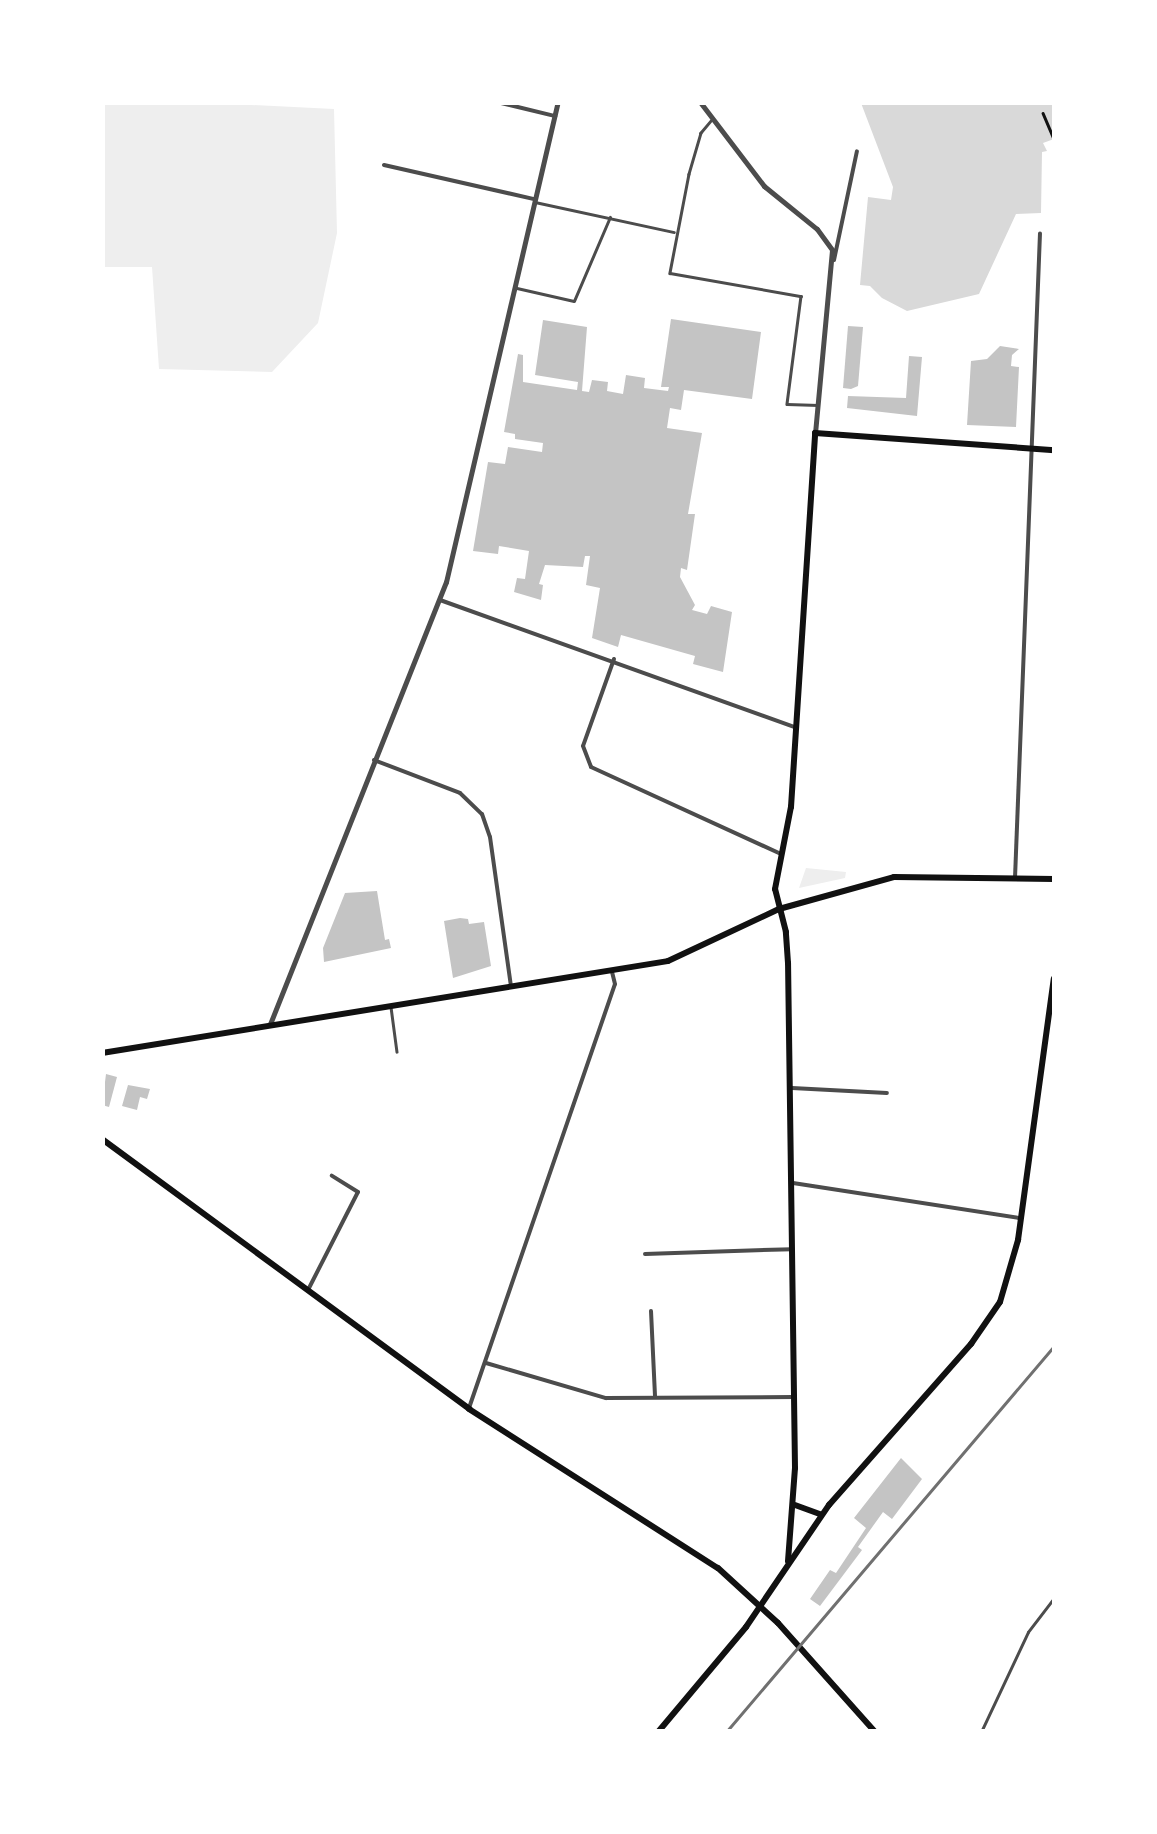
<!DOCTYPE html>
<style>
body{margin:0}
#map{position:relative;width:1157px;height:1834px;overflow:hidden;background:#fff;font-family:Commissioner,sans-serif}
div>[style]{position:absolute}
.green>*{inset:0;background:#eee}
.water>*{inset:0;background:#d9d9d9}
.building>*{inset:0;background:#c4c4c4}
.path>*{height:2.5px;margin:-1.25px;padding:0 1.25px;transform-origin:1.25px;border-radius:1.25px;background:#111}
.service>*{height:2.5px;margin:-1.25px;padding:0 1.25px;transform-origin:1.25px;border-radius:1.25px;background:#4c4c4c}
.minor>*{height:4px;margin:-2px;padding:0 2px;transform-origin:2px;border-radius:2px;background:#4c4c4c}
.tertiary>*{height:5px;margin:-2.5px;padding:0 2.5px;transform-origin:2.5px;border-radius:2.5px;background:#4c4c4c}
.secondary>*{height:6px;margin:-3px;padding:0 3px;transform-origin:3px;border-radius:3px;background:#111}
.primary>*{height:6px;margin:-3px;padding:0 3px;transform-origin:3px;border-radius:3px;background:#111}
.rail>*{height:2.5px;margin:-1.25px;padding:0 1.25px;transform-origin:1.25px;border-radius:1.25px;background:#707070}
span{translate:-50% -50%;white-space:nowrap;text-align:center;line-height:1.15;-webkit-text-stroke:10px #fff;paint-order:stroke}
.frame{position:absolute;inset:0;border:105px solid #fff;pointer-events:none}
</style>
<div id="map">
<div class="green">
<i style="clip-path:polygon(193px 102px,334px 109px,337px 233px,318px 323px,272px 372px,159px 369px,152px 267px,103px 267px,103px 103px)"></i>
<i style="clip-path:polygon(806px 868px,846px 872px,845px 878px,799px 888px)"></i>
</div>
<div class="water">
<i style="clip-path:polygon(861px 103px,1054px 103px,1054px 139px,1043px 143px,1047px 151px,1042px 152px,1041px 213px,1016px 214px,979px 294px,907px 311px,882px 298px,870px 286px,860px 285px,868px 197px,891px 200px,893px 187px)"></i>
</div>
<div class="building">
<i style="clip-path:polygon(671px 319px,761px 332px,752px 399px,684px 390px,681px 410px,670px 408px,667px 428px,702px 433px,688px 514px,695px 514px,687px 570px,681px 568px,680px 577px,695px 605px,692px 610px,707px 614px,711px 606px,732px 612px,723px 672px,693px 664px,695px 656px,621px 635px,618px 647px,592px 638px,600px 588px,586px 585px,590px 556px,585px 556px,583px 567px,545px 565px,539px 584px,543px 585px,541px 600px,514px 592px,517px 578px,525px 579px,529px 551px,499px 546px,498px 554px,473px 551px,488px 462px,505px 464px,508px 447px,542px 452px,543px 443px,515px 439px,515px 434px,504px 432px,518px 354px,523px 355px,523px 382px,577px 390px,578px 382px,535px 375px,543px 320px,587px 327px,582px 391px,589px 392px,592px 380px,608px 382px,607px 391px,623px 394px,626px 375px,645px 378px,644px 388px,668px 391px,669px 387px,661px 387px)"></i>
<i style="clip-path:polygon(848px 326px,863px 327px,858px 386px,851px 389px,843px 388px)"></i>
<i style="clip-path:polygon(1000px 346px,1019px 349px,1012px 355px,1011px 366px,1019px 367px,1016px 427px,967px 425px,971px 361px,987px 359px)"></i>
<i style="clip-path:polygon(909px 356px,922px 357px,917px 416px,847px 408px,848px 396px,906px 398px)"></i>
<i style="clip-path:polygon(377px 891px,385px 940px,389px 939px,391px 948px,324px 962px,323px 948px,345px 893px)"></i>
<i style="clip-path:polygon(460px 918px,468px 919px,469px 924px,484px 922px,491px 966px,453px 978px,444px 921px)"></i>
<i style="clip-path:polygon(106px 1074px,117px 1077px,109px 1107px,102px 1105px)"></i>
<i style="clip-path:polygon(128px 1085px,150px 1089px,147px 1099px,140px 1097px,137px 1110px,122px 1106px)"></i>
<i style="clip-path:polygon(901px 1458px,922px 1479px,892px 1519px,883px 1512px,858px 1547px,862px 1550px,820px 1606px,810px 1599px,830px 1570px,836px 1573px,866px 1528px,854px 1518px)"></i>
</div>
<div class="path">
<i style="left:1043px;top:113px;width:28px;rotate:67deg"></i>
</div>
<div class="service">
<i style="left:711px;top:121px;width:16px;rotate:130deg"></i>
<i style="left:701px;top:133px;width:43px;rotate:106.3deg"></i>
<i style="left:689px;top:174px;width:101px;rotate:100.9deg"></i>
<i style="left:670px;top:273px;width:133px;rotate:10deg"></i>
<i style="left:801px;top:296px;width:109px;rotate:97.4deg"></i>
<i style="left:787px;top:404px;width:31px;rotate:2deg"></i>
<i style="left:535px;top:202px;width:142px;rotate:12.2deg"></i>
<i style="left:517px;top:288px;width:58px;rotate:12.8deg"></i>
<i style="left:574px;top:301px;width:91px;rotate:-66.8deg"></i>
<i style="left:391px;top:1007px;width:45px;rotate:82.4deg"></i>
<i style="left:981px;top:1732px;width:110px;rotate:-64.8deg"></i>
<i style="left:1028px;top:1632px;width:43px;rotate:-52.6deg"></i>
</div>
<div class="minor">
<i style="left:497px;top:102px;width:60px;rotate:13.6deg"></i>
<i style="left:384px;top:165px;width:154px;rotate:12.8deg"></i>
<i style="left:834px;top:260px;width:111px;rotate:-78.1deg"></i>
<i style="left:440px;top:600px;width:379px;rotate:19.7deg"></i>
<i style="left:614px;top:659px;width:92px;rotate:109.6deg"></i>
<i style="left:583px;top:746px;width:22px;rotate:69deg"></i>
<i style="left:591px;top:767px;width:209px;rotate:24.6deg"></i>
<i style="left:374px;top:760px;width:92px;rotate:21deg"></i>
<i style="left:460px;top:793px;width:30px;rotate:44deg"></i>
<i style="left:482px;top:814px;width:24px;rotate:71deg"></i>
<i style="left:490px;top:837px;width:150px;rotate:82deg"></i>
<i style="left:1015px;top:878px;width:645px;rotate:-87.78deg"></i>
<i style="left:792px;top:1088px;width:95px;rotate:3deg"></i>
<i style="left:793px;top:1183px;width:230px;rotate:8.8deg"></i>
<i style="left:645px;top:1254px;width:147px;rotate:-1.9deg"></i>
<i style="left:308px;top:1290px;width:110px;rotate:-63deg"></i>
<i style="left:358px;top:1192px;width:31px;rotate:-148deg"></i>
<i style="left:651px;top:1311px;width:85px;rotate:87.3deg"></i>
<i style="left:486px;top:1363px;width:125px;rotate:16.3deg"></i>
<i style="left:606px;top:1398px;width:188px;rotate:-0.3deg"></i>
<i style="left:469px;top:1408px;width:448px;rotate:-71deg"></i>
<i style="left:615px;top:984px;width:12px;rotate:-104deg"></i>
</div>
<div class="tertiary">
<i style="left:700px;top:102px;width:106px;rotate:52.7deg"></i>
<i style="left:764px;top:186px;width:68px;rotate:39.1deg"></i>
<i style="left:817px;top:229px;width:26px;rotate:54deg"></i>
<i style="left:832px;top:250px;width:184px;rotate:95.3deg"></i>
<i style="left:270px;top:1024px;width:476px;rotate:-68.3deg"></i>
<i style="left:446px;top:582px;width:493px;rotate:-76.9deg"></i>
</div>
<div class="secondary">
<i style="left:102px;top:1053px;width:573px;rotate:-9.23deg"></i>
<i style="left:668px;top:961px;width:123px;rotate:-25.1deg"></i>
<i style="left:779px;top:909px;width:119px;rotate:-15.5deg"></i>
<i style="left:894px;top:877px;width:160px;rotate:0.7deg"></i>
<i style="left:795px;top:1505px;width:27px;rotate:20deg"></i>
<i style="left:788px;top:1561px;width:93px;rotate:-85.7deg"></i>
<i style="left:795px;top:1468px;width:505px;rotate:-90.79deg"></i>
<i style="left:788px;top:963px;width:31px;rotate:-94deg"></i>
<i style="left:786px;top:932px;width:44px;rotate:-104.3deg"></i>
<i style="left:775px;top:889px;width:84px;rotate:-79deg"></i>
<i style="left:791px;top:807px;width:375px;rotate:-86.3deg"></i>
<i style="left:815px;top:433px;width:240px;rotate:4.1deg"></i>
<i style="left:658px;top:1732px;width:137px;rotate:-50deg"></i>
<i style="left:746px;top:1627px;width:148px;rotate:-55.8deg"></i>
<i style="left:829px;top:1505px;width:215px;rotate:-48.6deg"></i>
<i style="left:971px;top:1344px;width:51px;rotate:-55.4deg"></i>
<i style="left:1000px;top:1302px;width:65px;rotate:-73.8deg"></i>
<i style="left:1018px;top:1240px;width:264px;rotate:-82.2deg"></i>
</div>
<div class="primary">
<i style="left:102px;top:1139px;width:456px;rotate:36.3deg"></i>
<i style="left:469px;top:1409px;width:295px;rotate:32.6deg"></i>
<i style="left:718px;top:1568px;width:81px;rotate:42.5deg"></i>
<i style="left:778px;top:1623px;width:146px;rotate:48.3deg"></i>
</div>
<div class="rail">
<i style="left:726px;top:1732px;width:507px;rotate:-49.64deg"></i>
</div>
<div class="frame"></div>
</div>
